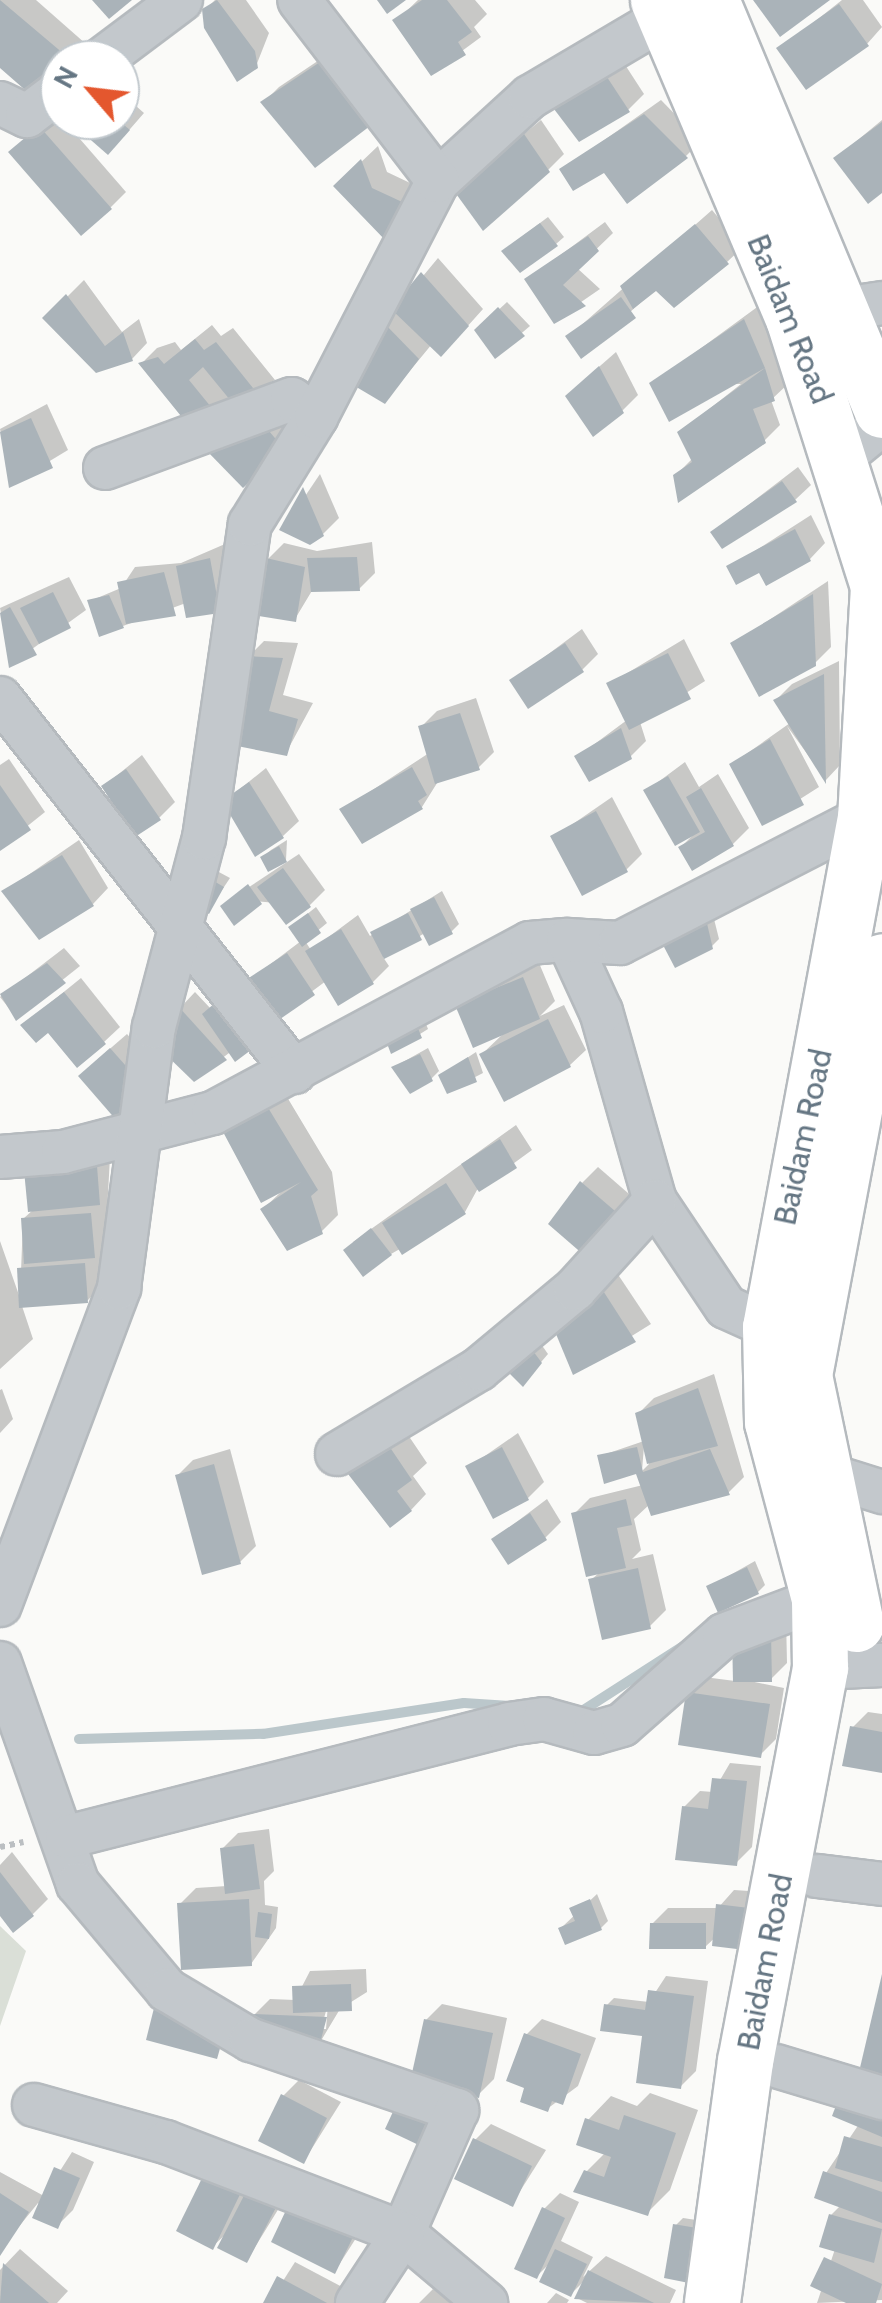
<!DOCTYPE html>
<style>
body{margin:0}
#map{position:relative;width:882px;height:2303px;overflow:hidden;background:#fafaf8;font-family:Cabin,sans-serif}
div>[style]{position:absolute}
.green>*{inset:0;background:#dadfd7}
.shadow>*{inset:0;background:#0003}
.stream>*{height:10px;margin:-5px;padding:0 5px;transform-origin:5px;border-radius:5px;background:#bbc7cb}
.building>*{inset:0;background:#aab3b9}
.path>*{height:6px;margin-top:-3px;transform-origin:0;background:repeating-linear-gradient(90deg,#bbbfc2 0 5px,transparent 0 10px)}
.roads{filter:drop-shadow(2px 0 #b5babe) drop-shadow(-2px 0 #b5babe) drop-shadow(0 2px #b5babe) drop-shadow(0 -2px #b5babe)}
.minor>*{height:42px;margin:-21px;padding:0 21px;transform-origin:21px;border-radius:21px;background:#c3c8cc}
.major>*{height:55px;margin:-27.5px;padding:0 27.5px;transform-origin:27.5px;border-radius:27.5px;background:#fff}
span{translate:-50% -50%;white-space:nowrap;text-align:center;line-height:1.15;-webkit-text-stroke:10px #fff;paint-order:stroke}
.street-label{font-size:32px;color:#657683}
.north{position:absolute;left:40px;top:40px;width:100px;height:100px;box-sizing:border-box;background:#fff;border:2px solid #c1c8cd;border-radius:50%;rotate:298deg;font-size:28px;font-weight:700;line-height:40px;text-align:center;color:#657683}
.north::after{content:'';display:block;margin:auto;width:35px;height:45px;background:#e4572e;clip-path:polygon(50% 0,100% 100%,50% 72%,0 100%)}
</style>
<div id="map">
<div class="green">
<i style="clip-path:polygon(0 1926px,26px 1951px,0 2026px)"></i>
</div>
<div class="shadow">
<i style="clip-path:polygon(0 0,36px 0,86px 44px,60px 68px,0 65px)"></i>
<i style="clip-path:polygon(215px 0,246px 0,269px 33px,256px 66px,205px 10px)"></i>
<i style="clip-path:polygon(418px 0,475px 0,487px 14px,474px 27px,481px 37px,432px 73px,396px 21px)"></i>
<i style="clip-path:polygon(842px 0,863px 0,882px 27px,867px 44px,780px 49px)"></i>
<i style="clip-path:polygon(343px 44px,384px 109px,263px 103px,279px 87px)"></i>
<i style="clip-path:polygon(620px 57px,644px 94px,628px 110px,557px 110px)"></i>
<i style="clip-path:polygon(120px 92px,144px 113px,124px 136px,72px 120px,120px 120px)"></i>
<i style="clip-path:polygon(661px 100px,701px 141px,686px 156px,562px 170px)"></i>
<i style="clip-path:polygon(60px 116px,126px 192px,110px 208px,12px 152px)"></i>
<i style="clip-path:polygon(541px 120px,564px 154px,548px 170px,473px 176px)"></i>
<i style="clip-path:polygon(882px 120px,882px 190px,836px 158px)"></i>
<i style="clip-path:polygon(378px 146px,387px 172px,427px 191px,402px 223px,336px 186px)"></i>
<i style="clip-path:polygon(712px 210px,743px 247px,727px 262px,657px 288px,582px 355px,569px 336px)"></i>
<i style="clip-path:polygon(548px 217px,564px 237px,556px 244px,512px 244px)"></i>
<i style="clip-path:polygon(605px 222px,613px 233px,577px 268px,600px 289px,555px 320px,527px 280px)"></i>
<i style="clip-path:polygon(438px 258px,483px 309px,457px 338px,432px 344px,385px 401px,384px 323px)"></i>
<i style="clip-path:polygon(84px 280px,122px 332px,139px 319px,147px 343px,132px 359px,46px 318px)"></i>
<i style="clip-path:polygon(507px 302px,530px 326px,496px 355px,477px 330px)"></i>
<i style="clip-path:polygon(760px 305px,789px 383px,771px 400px,780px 425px,764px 441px,676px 475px,693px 458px,680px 432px,741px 384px,652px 384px)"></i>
<i style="clip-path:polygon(212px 325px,221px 336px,233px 328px,275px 380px,190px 423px,142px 363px,157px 348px,175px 342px,181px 350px)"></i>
<i style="clip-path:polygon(616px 352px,638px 395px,622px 411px,584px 380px)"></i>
<i style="clip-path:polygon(47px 404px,68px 450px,10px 485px,0 429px)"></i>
<i style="clip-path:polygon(275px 404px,299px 432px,243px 484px)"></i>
<i style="clip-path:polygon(798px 467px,811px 485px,795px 500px,713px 532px)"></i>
<i style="clip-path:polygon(320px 474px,339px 518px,323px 534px,283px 529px)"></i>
<i style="clip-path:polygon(811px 515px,825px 543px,810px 559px,730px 567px)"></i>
<i style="clip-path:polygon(372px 542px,375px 573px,359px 589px,313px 589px,295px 619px,268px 559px,284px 543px,317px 551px)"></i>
<i style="clip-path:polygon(225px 544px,234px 595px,218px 611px,186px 603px,123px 626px,90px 601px,121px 588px,135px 567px,181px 563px)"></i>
<i style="clip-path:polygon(69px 577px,86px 610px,10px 665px,0 608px)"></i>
<i style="clip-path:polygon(828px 581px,831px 647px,814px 664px,733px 644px)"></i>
<i style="clip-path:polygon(582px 629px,598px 654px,582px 670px,512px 681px)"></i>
<i style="clip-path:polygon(684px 639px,705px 681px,640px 722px,646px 741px,630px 757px,577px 757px,627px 720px,609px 684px)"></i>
<i style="clip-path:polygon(264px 641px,298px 643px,283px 695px,313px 703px,286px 753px,230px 742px,248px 657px)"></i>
<i style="clip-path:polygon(839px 661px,840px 765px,826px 780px,787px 726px,819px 787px,764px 822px,732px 764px,790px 723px,776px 700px,792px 684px)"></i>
<i style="clip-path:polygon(476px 698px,494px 752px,478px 768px,439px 780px,422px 807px,342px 810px,429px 753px,421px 727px,437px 711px)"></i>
<i style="clip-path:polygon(142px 755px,175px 802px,159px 818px,104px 786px)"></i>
<i style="clip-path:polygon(9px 759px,45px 812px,0 848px,0 765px)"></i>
<i style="clip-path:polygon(685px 762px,699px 787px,718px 774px,749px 828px,733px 844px,681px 847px,694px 834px,646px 791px)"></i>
<i style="clip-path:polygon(266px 768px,299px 821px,283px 836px,225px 801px)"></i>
<i style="clip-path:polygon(612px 797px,642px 854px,626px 870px,554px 837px)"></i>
<i style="clip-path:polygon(79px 840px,108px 888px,93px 904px,5px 891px)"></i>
<i style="clip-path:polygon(287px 840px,286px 860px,263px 857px,271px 850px)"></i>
<i style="clip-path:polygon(299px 854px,325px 890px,309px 906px,231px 899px)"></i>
<i style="clip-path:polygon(217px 871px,230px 878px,208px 911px)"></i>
<i style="clip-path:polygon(442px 891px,459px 924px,451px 932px,425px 933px,383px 957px,389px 966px,373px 982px,326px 981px,194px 1079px,180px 1008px,195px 992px,211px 1009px,301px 941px,291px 927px,316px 907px,327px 923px,305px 941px,311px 950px,358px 915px,370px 936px)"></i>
<i style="clip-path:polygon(712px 911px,719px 939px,711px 947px,674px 937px)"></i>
<i style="clip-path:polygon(64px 948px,80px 966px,16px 1017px,0 997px)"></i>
<i style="clip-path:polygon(539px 963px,555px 1001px,540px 1016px,564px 1005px,586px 1050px,570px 1065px,482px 1054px,504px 1033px,458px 1006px)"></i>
<i style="clip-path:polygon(81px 978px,120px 1027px,104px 1042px,23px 1025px)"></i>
<i style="clip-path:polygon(420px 1009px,428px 1029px,393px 1051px)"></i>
<i style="clip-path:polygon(127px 1034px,163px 1075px,147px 1090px,97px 1060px)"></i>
<i style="clip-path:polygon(428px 1048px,441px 1075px,476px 1052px,483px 1073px,448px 1091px,439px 1071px,431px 1079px,394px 1067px)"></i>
<i style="clip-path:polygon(284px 1092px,332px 1172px,338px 1215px,322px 1231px,263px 1209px,282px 1191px,225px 1131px)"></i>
<i style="clip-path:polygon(516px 1125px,532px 1150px,477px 1190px,465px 1212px,391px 1254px,353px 1242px)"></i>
<i style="clip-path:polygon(111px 1139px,103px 1285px,87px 1301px,22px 1306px,33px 1339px,0 1369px,0 1241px,20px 1298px,23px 1219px)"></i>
<i style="clip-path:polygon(598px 1167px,636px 1200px,601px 1237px,582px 1183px)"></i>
<i style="clip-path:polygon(617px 1273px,651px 1324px,574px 1372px,554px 1322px)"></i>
<i style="clip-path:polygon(536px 1337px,548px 1354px,523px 1383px)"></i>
<i style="clip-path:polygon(evenodd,714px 1374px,744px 1477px,728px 1493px,650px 1504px,634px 1519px,641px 1550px,632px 1559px,653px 1554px,666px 1610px,650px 1626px,591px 1580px,600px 1572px,574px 1514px,590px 1498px,643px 1485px,638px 1471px,600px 1456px,644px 1441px,638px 1414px,654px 1398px,714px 1374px,644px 1446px,649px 1464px,642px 1471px,644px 1446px)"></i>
<i style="clip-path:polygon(2px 1389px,13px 1419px,0 1433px,0 1390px)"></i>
<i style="clip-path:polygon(406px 1432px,427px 1463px,413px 1476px,426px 1494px,411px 1510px,352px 1475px)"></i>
<i style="clip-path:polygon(518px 1433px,544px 1482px,528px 1498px,469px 1467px)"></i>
<i style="clip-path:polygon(230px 1449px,256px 1546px,240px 1562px,177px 1476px,193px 1460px)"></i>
<i style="clip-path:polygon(547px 1499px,561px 1522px,545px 1538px,494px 1539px)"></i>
<i style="clip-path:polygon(755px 1561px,765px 1585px,758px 1592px,709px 1587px)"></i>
<i style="clip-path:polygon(786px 1618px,787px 1663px,771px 1679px,745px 1680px,784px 1688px,776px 1739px,760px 1755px,688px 1693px,704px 1677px,735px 1681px)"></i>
<i style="clip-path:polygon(868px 1712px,882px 1714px,882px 1771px,852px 1728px)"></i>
<i style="clip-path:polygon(730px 1763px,761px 1766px,752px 1847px,736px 1863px,684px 1807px,700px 1791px,713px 1792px)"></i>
<i style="clip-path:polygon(269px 1829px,274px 1871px,264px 1881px,265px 1905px,278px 1907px,276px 1928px,251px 1964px,180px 1904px,196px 1888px,227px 1886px,222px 1849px,238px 1833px)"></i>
<i style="clip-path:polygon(12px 1852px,48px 1899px,32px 1915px,0 1912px,0 1865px)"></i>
<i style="clip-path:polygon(734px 1890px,764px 1892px,705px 1947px,652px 1924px,668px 1908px,718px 1908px)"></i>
<i style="clip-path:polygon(597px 1894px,608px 1921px,601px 1928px,561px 1928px)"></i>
<i style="clip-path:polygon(evenodd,366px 1969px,367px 1992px,340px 2009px,319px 2044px,254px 2015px,270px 1999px,295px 2000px,310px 1971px,366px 1969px,328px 2004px,326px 2029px,321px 2029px,328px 2004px)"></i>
<i style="clip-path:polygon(666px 1976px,708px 1981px,696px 2071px,680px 2087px,645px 2028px,606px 2006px,614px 1998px,649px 2002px)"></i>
<i style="clip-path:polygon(442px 2004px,507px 2018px,494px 2079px,478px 2095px,426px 2020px)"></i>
<i style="clip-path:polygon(542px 2019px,596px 2038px,578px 2086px,547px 2109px,528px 2086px,526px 2035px)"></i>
<i style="clip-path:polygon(299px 2080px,341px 2102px,304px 2161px,283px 2096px)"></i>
<i style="clip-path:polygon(882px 2090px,882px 2300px,817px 2303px,835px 2249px,831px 2215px,841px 2205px,826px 2173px)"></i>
<i style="clip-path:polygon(650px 2093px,698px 2110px,670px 2190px,647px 2213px,586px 2172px,605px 2153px,588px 2120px,611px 2096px,637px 2106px)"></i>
<i style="clip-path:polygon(491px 2124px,546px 2150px,512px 2204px,475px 2140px)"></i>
<i style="clip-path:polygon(72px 2152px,94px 2162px,73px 2210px,57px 2226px,38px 2203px,0 2250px,0 2172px,44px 2196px)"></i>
<i style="clip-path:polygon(295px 2182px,247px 2260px,227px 2233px,212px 2247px,179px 2230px,252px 2184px)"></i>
<i style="clip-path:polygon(306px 2191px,367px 2221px,335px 2271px)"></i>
<i style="clip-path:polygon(560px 2193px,579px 2202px,561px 2241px,593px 2257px,583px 2277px,606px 2256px,676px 2290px,670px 2303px,587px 2303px,577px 2298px,584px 2281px,571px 2294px,551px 2262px,537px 2276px,544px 2209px)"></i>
<i style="clip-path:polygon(683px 2218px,703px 2221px,695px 2272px,675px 2226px)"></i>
<i style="clip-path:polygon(20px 2249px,68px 2291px,57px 2303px,0 2303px,0 2270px)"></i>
<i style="clip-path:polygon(295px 2262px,346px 2289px,339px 2303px,269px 2303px)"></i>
<i style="clip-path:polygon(456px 2283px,462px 2303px,419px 2303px,433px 2289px,443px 2295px)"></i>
<i style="clip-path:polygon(556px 2293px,569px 2300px,567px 2303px,547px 2303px)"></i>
</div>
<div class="stream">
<i style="left:582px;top:1711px;width:126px;rotate:-32.7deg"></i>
<i style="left:79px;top:1739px;width:184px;rotate:-1.6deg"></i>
<i style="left:263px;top:1734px;width:203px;rotate:-8.8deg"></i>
<i style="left:464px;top:1703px;width:46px;rotate:3.7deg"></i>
</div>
<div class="building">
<i style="clip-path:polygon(0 0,71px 60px,60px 60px,60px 72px,32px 96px,0 68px)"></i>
<i style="clip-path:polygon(92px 0,132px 0,109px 19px)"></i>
<i style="clip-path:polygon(217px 0,255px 51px,258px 68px,237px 82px,204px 28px,202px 9px)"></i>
<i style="clip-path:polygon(377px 0,406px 0,387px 14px)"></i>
<i style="clip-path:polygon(422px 0,447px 0,472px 32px,458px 42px,466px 55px,431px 76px,392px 20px)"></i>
<i style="clip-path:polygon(753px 0,830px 0,780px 37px)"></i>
<i style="clip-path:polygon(839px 4px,869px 46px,806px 90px,776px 48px)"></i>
<i style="clip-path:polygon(326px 58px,370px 126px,315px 168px,260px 102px)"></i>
<i style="clip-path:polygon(603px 71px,630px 112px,579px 142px,554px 109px)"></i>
<i style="clip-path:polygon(644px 114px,688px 158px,627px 204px,604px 173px,573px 191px,559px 169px)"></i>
<i style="clip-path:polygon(68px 120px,118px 120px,130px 130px,108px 155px)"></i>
<i style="clip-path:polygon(882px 122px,882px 193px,868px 204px,833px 158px)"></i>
<i style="clip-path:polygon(39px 126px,112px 209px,81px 236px,8px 152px)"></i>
<i style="clip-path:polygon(524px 134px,550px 172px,483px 231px,454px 191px)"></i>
<i style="clip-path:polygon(361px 159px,372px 188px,413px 207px,387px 242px,333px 186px)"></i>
<i style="clip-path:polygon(540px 223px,558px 246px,520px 273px,501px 251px)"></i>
<i style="clip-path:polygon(695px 224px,729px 264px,674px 308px,656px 291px,633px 309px,620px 286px)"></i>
<i style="clip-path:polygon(588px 236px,599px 251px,563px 285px,586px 306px,554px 324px,524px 279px)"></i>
<i style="clip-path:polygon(421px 272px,469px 326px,441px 357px,391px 309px)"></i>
<i style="clip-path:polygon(66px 294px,105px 346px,123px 332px,133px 361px,96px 373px,42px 318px)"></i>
<i style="clip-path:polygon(621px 297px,636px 318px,581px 359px,565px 336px)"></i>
<i style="clip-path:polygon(498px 307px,525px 336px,495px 359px,474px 330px)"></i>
<i style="clip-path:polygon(744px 319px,765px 368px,669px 422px,649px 383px)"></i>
<i style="clip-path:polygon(382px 321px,419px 359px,385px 404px,348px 382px)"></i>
<i style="clip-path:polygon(195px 339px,204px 350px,216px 342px,261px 398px,235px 406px,203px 367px,189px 380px,220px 418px,189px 426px,138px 363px,158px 357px,164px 364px)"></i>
<i style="clip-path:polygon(599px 366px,624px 413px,593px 437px,565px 396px)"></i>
<i style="clip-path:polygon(765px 368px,775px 401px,753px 409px,766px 443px,678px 503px,673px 475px,692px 462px,677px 432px)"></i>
<i style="clip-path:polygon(31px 418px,53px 468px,9px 488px,0 432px)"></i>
<i style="clip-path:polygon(258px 418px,285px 450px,243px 488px,206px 450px)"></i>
<i style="clip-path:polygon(782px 481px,797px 502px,722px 549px,710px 532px)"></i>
<i style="clip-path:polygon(303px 487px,324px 536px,310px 545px,279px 530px)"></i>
<i style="clip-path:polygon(795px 529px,811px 561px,766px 586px,759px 573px,736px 585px,726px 566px)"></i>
<i style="clip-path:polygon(357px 557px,360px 591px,311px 592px,307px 558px)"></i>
<i style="clip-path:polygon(210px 558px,220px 613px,186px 618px,176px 566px)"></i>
<i style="clip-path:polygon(266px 558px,305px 567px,296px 622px,253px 615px)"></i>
<i style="clip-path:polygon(164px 572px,176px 616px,126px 624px,117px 582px)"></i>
<i style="clip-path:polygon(53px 592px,71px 628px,39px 644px,20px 608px)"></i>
<i style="clip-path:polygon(813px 594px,816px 666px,759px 697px,730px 643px)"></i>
<i style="clip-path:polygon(109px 595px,124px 628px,99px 637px,87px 600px)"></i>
<i style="clip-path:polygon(10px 607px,37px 655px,9px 668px,0 613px)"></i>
<i style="clip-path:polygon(565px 643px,584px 672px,528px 709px,509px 680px)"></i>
<i style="clip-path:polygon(668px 653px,691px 699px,629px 730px,606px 683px)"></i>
<i style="clip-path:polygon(246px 656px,283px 658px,269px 711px,298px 719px,287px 756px,227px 744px)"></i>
<i style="clip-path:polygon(824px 674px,826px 784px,773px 700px)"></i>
<i style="clip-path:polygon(460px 713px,480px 770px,435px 784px,418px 726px)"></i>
<i style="clip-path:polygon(621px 728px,632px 759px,589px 782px,574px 756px)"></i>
<i style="clip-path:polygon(770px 739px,804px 805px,762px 826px,729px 764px)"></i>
<i style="clip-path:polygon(412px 767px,427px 795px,418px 801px,423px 809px,362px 844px,339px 809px)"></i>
<i style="clip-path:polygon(126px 769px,161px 820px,135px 837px,101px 786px)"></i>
<i style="clip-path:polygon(668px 776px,700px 832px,675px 846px,643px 790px)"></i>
<i style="clip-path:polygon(249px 782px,284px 838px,255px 857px,222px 801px)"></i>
<i style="clip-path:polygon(0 785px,31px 830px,0 851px)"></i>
<i style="clip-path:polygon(701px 788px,734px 846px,692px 871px,678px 847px,705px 832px,686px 797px)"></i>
<i style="clip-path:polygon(596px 811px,628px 872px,582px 896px,550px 836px)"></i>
<i style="clip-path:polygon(279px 846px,287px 862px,268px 872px,260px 857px)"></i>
<i style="clip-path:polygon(62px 855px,94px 906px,39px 940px,1px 891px)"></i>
<i style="clip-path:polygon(283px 868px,311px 907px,286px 925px,257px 887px)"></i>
<i style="clip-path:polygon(207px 877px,224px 887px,209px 914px,191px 904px)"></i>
<i style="clip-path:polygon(248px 884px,262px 904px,234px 926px,220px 906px)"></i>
<i style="clip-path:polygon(434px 897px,453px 934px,429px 946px,410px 909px)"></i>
<i style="clip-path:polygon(308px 913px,321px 933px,302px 947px,288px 927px)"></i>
<i style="clip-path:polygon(408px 913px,422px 940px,384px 959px,370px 932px)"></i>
<i style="clip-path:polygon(705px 915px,713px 949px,675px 968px,663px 945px)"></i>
<i style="clip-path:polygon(341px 929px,374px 984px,338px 1006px,305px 951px)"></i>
<i style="clip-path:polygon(287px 953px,315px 995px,270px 1026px,241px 983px)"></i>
<i style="clip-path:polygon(47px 963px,66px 983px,16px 1021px,0 994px)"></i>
<i style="clip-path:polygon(523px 977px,540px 1019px,473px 1048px,455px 1005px)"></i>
<i style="clip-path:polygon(64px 992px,106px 1044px,77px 1068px,48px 1033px,36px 1043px,20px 1025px)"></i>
<i style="clip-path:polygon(222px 997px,255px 1047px,235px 1062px,202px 1014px)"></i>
<i style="clip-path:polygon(178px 1006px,227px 1060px,194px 1082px,161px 1050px)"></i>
<i style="clip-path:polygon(412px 1014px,422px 1038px,391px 1054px,382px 1030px)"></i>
<i style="clip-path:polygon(548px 1019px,571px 1067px,504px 1102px,479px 1054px)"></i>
<i style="clip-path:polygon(110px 1048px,149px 1092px,117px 1121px,78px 1076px)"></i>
<i style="clip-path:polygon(420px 1054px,433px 1081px,410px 1094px,391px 1067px)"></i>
<i style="clip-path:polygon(468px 1057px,477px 1082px,447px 1094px,438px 1075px)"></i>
<i style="clip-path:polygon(267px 1106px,318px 1190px,311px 1196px,323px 1234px,287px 1251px,260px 1209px,301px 1182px,261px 1203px,222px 1130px)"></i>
<i style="clip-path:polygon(500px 1139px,517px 1168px,479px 1192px,461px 1164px)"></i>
<i style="clip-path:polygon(96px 1153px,100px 1205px,28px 1212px,23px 1160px)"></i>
<i style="clip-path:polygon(580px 1181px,622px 1217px,585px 1256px,548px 1224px)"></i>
<i style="clip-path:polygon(446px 1183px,466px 1214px,402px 1255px,382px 1223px)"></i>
<i style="clip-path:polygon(91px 1213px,95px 1258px,24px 1264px,21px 1218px)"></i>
<i style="clip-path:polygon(371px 1228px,392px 1255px,363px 1277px,343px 1250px)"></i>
<i style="clip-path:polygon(85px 1263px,88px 1303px,19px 1308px,17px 1268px)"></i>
<i style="clip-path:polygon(600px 1286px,636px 1342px,573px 1375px,551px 1322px)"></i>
<i style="clip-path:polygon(527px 1343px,542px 1363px,523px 1387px,501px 1365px)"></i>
<i style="clip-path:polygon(698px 1388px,718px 1446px,647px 1464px,635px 1413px)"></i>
<i style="clip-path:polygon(389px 1446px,412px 1480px,397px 1491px,412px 1511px,390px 1528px,348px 1474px)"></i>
<i style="clip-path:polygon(502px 1447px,529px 1500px,493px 1519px,465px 1466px)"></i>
<i style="clip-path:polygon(637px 1447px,643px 1472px,710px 1449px,730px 1495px,651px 1516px,636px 1474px,604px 1484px,597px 1455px)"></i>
<i style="clip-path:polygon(214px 1464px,241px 1564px,202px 1575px,175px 1475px)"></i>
<i style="clip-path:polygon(626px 1499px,632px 1525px,617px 1528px,626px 1568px,586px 1577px,571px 1513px)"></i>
<i style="clip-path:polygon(530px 1513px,547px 1540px,508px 1565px,491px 1539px)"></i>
<i style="clip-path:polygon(747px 1567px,759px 1594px,718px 1613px,706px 1586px)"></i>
<i style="clip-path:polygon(638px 1568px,651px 1629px,602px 1640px,588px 1579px)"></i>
<i style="clip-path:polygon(771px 1633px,772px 1682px,733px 1682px,732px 1634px)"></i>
<i style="clip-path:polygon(686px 1692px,770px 1704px,761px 1758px,678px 1745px)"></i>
<i style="clip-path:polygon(850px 1726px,882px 1732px,882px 1773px,842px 1766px)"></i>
<i style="clip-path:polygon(712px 1778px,747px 1781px,737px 1866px,675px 1860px,682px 1806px,708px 1809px)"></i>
<i style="clip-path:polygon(254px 1844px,260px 1889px,225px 1894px,220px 1848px)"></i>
<i style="clip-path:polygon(0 1872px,34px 1916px,13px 1933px,0 1916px)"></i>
<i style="clip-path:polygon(249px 1899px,252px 1966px,181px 1970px,177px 1903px)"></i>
<i style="clip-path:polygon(590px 1899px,602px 1930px,565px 1945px,558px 1928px,575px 1921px,569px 1908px)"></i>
<i style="clip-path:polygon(716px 1904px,749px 1908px,745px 1950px,712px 1946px)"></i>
<i style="clip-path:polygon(258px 1912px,272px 1914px,269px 1939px,255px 1937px)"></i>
<i style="clip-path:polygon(650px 1923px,706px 1923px,706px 1949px,649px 1949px)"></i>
<i style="clip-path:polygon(882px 1974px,882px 2077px,859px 2072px)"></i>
<i style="clip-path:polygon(351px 1984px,352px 2011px,293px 2013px,292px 1986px)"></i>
<i style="clip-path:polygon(648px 1990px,694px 1996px,681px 2089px,636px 2083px,642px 2036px,600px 2031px,604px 2004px,645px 2010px)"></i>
<i style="clip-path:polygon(154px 2008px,226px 2027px,217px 2059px,146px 2040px)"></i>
<i style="clip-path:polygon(251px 2014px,327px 2017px,319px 2047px,248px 2029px)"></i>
<i style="clip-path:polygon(424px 2019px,493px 2033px,479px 2098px,410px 2082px)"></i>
<i style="clip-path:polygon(524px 2033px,581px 2054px,563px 2105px,552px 2101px,548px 2112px,520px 2102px,524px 2088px,506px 2081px)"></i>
<i style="clip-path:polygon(281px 2094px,327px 2118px,304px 2164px,258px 2141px)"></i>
<i style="clip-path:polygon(840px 2095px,882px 2112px,882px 2137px,832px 2116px)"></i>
<i style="clip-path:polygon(397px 2103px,437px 2124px,425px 2148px,385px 2129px)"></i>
<i style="clip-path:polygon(624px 2115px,676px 2133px,648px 2216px,573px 2192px,584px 2170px,604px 2177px,611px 2157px,576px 2145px,585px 2118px,619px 2130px)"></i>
<i style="clip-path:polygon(844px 2136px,882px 2147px,882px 2182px,835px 2168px)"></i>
<i style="clip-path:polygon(473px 2138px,532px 2166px,513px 2207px,454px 2179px)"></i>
<i style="clip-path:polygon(209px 2164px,246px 2182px,213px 2250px,176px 2231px)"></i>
<i style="clip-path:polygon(54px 2167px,80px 2178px,58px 2229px,32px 2218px)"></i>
<i style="clip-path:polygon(823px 2171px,882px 2192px,882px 2223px,814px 2198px)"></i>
<i style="clip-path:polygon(251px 2182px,281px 2198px,247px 2263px,217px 2248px)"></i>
<i style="clip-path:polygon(0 2193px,29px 2212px,0 2256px)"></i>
<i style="clip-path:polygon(288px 2206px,353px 2237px,335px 2274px,271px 2242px)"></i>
<i style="clip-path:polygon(542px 2207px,565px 2218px,537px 2279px,514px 2269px)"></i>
<i style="clip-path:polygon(829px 2214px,882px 2229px,874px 2263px,819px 2247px)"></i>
<i style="clip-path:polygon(673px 2224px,697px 2228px,689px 2283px,664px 2278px)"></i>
<i style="clip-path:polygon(555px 2249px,587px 2264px,571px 2297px,539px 2282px)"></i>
<i style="clip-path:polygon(824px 2257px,882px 2284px,876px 2303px,846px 2303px,810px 2286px)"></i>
<i style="clip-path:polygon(3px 2263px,49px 2303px,0 2303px)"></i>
<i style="clip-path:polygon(588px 2270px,654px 2303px,574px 2299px)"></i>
<i style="clip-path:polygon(277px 2276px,327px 2303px,263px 2303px)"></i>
</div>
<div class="path">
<i style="left:0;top:1847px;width:24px;rotate:-12deg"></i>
</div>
<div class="roads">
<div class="minor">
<i style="left:101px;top:60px;width:100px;rotate:-36.9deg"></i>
<i style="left:0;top:103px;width:30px;rotate:26deg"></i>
<i style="left:27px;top:116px;width:41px;rotate:-37.1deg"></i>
<i style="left:438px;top:181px;width:125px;rotate:-42.4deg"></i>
<i style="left:530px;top:97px;width:185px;rotate:-30.6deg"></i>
<i style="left:809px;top:314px;width:74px;rotate:-8.6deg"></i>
<i style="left:843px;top:456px;width:50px;rotate:-39.4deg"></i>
<i style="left:105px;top:468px;width:199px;rotate:-20.3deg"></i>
<i style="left:292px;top:399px;width:30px;rotate:37deg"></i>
<i style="left:0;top:698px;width:476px;rotate:51.8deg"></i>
<i style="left:0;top:1157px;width:63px;rotate:-4.5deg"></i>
<i style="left:63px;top:1152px;width:155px;rotate:-14.6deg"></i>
<i style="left:213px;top:1113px;width:360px;rotate:-28.2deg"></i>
<i style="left:530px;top:943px;width:38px;rotate:-5deg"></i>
<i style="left:770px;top:1327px;width:48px;rotate:-155.6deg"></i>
<i style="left:726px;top:1307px;width:128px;rotate:-123.8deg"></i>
<i style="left:655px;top:1201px;width:197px;rotate:-105.9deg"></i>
<i style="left:601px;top:1012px;width:79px;rotate:-114.6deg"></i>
<i style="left:568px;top:940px;width:52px;rotate:3.3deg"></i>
<i style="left:620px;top:943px;width:276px;rotate:-27.2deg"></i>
<i style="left:337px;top:1454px;width:165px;rotate:-30.9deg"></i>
<i style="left:479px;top:1369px;width:125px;rotate:-39.8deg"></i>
<i style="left:575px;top:1289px;width:119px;rotate:-47.7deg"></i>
<i style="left:825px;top:1474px;width:60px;rotate:17.5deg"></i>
<i style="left:0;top:1605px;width:339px;rotate:-69.4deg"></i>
<i style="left:119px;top:1288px;width:263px;rotate:-82.4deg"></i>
<i style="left:154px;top:1027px;width:196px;rotate:-75.2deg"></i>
<i style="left:204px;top:838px;width:317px;rotate:-81.7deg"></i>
<i style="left:250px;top:524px;width:126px;rotate:-58.3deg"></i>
<i style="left:316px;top:417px;width:266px;rotate:-62.7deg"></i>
<i style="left:438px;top:181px;width:228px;rotate:-127.5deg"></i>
<i style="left:0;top:1663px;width:234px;rotate:70.6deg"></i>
<i style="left:78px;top:1884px;width:138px;rotate:50deg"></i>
<i style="left:167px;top:1990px;width:98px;rotate:30.8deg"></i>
<i style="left:251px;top:2040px;width:218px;rotate:18.8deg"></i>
<i style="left:457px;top:2110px;width:134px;rotate:113.7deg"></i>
<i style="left:403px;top:2233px;width:109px;rotate:40.1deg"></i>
<i style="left:820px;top:1668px;width:62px;rotate:-2.8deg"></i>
<i style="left:67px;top:1837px;width:456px;rotate:-14.3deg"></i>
<i style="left:509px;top:1724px;width:35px;rotate:-8deg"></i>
<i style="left:544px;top:1719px;width:52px;rotate:15.6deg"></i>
<i style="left:594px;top:1733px;width:29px;rotate:-16deg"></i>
<i style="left:622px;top:1725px;width:136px;rotate:-41.4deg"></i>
<i style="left:724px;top:1635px;width:102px;rotate:-20.8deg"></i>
<i style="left:817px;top:1876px;width:65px;rotate:7deg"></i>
<i style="left:776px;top:2066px;width:111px;rotate:16.8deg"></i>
<i style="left:34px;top:2105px;width:137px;rotate:15.7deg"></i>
<i style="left:166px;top:2142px;width:254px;rotate:21deg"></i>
<i style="left:403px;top:2233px;width:84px;rotate:123.3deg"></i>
</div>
<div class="major">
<i style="left:658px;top:0;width:345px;rotate:67deg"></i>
<i style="left:793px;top:318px;width:281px;rotate:72.4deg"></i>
<i style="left:878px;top:586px;width:231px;rotate:93.2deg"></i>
<i style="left:865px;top:817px;width:519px;rotate:100.55deg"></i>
<i style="left:770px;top:1327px;width:95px;rotate:88.8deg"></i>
<i style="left:772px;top:1422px;width:183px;rotate:75.1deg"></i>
<i style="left:819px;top:1599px;width:69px;rotate:89.2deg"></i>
<i style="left:820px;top:1668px;width:400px;rotate:100.8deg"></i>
<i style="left:745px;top:2061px;width:244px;rotate:97.8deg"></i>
<i style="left:711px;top:0;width:444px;rotate:67.4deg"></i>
<i style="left:856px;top:1624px;width:254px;rotate:-101.8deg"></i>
<i style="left:804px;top:1375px;width:421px;rotate:-79.3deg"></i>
</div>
</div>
<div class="street-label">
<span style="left:790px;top:319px;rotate:68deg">Baidam Road</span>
<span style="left:803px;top:1137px;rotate:-78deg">Baidam Road</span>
<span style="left:765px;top:1962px;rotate:-79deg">Baidam Road</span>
</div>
<div class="north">N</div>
</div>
